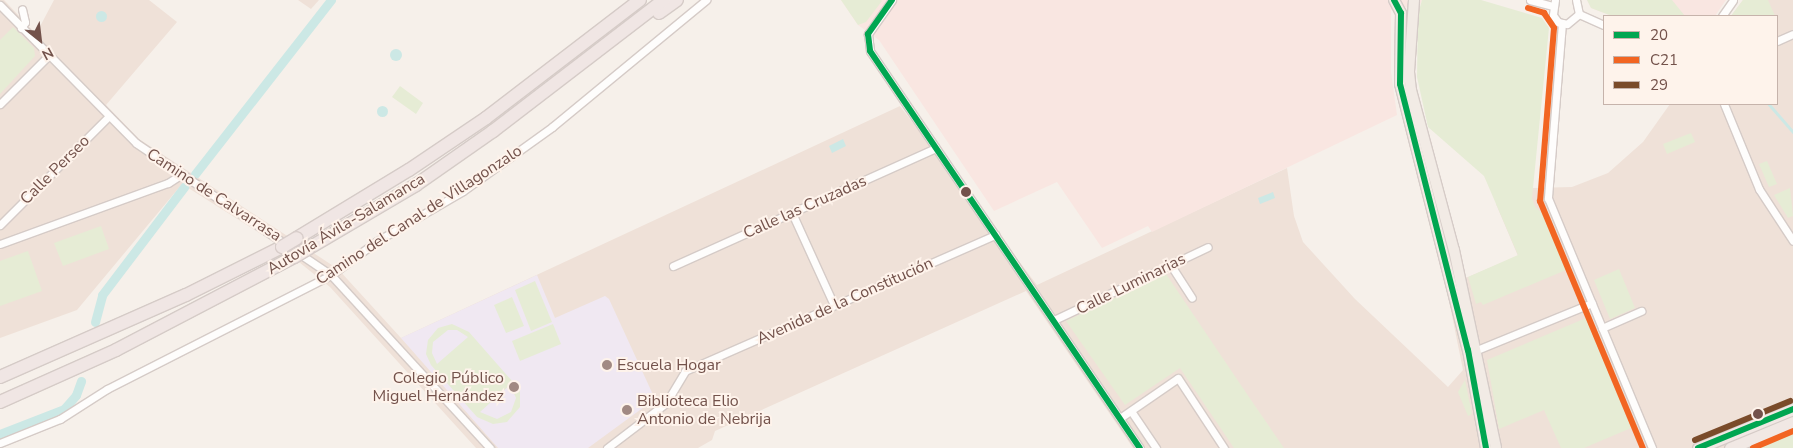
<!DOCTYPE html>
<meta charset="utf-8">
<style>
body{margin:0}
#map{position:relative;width:1793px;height:448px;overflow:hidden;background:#f6f0ea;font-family:"Nunito Sans",sans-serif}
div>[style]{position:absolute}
.residential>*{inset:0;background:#efe1d8}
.commercial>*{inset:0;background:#f9e6e1}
.education>*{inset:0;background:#f0e8f2}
.green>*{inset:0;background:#e6ecd5}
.water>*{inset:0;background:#cce8e5}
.round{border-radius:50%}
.stream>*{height:2.5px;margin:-1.25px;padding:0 1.25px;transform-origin:1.25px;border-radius:1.25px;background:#cce8e5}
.canal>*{height:9px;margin:-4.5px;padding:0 4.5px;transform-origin:4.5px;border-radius:4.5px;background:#cce8e5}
.roads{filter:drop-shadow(1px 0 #d5cbc7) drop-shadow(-1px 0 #d5cbc7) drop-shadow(0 1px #d5cbc7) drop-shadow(0 -1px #d5cbc7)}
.minor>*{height:7px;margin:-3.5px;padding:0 3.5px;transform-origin:3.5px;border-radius:3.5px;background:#fefdfc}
.primary>*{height:10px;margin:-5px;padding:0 5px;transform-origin:5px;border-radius:5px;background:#f2ebe5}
.trunk>*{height:11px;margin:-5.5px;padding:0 5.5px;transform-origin:5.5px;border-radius:5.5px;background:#f1e8e4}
.motorway>*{height:12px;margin:-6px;padding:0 6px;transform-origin:6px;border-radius:6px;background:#f0e6e4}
.bridges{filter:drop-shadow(1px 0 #d8cdca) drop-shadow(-1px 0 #d8cdca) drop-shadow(0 1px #d8cdca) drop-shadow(0 -1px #d8cdca)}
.motorway-bridge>*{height:12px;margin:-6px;padding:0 6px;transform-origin:6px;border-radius:6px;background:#f0e6e4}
.bus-1>*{height:6px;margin:-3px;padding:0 3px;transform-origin:3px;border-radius:3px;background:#00a651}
.bus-2>*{height:6px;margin:-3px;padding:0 3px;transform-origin:3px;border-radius:3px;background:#f26522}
.bus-3>*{height:6px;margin:-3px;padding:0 3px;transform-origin:3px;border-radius:3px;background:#7a4b2a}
.dots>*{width:14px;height:14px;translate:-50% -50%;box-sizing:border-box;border:2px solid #fef3eb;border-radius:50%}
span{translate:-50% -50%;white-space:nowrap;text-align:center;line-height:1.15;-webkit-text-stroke:4px #fef3eb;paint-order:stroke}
.street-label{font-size:16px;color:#73524b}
.poi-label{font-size:16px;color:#73524b}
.left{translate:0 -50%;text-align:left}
.right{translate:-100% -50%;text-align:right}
.legend{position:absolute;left:1603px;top:15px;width:175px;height:90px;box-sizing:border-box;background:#fef3eb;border:1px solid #c6b3ab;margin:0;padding:6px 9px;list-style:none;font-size:15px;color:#73524b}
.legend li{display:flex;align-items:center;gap:10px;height:25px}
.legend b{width:25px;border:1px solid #c6b3ab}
.north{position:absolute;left:15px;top:15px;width:50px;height:50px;-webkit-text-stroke:4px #fef3eb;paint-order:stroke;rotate:151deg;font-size:14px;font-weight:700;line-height:20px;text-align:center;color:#73524b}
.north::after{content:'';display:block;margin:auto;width:18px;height:22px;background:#73524b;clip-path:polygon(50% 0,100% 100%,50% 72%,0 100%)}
</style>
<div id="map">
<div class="residential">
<i style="clip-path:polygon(0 0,4px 0,36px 34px,54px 0,149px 0,177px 22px,106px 105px,139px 139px,338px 269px,401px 338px,900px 106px,1037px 285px,1287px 168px,1294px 216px,1303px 242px,1355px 299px,1448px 387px,1463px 370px,1445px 281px,1468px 277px,1518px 256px,1496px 204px,1533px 188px,1572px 187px,1608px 173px,1643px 142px,1670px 104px,1777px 104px,1777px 16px,1731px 16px,1743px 0,1793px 0,1793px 448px,1133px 448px,1026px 291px,715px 431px,712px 440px,698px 448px,476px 448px,330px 287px,274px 242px,182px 184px,77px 310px,0 338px)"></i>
<i style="clip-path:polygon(298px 0,319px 0,311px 9px)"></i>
</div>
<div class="commercial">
<i style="clip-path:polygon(841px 0,1422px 0,1420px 5px,1391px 10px,1391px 72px,1397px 115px,1152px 232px,1148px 226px,1102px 248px,1057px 182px,994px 211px,879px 40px,858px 25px)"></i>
<i style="clip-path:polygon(1587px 0,1726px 0,1715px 16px,1612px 16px,1591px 8px)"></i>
</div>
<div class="education">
<i style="clip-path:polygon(537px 275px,555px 318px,605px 296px,609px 299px,655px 399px,588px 448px,498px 448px,401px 338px)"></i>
</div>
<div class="green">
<i style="clip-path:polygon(841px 0,881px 0,882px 1px,866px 22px,858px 25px)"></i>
<i style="clip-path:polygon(1422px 0,1481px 0,1542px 18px,1549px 28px,1532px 198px,1535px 207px,1543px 214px,1566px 270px,1483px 305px,1481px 302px,1476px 304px,1468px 277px,1518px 255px,1484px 176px,1428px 127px,1417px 77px,1418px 14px)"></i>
<i style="clip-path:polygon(1587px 0,1672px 0,1685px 16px,1612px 16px,1591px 8px)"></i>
<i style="clip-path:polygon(1743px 0,1768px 0,1775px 16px,1731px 16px)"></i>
<i style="clip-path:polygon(13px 27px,34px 48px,35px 56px,0 94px,0 40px)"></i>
<i style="clip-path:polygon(400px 86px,423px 103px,416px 114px,392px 97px)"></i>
<i style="clip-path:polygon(1691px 133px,1695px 142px,1667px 154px,1663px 144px)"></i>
<i style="clip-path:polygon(1767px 161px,1777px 184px,1769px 187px,1759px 164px)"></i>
<i style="clip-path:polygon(1790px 188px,1793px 216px,1788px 218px,1774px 195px)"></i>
<i style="clip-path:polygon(101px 226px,109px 249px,63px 266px,54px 243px)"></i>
<i style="clip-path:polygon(28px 251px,42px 291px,0 306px,0 261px)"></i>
<i style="clip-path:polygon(1619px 269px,1635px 308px,1610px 319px,1594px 280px)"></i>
<i style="clip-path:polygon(1166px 274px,1251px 400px,1284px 448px,1234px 448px,1180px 368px,1125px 405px,1066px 321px)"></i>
<i style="clip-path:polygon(535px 281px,552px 322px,531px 331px,515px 290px)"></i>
<i style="clip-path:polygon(512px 297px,524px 326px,506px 333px,494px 305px)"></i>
<i style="clip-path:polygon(1586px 318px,1631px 428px,1584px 448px,1561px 448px,1544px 410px,1499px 429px,1487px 360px)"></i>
<i style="clip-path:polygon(evenodd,452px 324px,469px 332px,520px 390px,520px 407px,507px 422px,493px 424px,477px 417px,431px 365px,426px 354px,428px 340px,438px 328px,452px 324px,448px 330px,457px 330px,468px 337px,437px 364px,432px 353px,433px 342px,448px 330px,452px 324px,510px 385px,516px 398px,511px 412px,497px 419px,480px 412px,510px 385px)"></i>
<i style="clip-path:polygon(553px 324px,561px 344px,520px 361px,512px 341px)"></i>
<i style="clip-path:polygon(1465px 380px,1472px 414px,1468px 416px,1458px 392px)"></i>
<i style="clip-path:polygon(1793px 431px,1793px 448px,1752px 448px)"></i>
</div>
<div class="water">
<i class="round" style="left:95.5px;top:10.5px;width:11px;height:11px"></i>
<i class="round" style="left:390px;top:49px;width:12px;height:12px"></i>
<i class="round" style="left:376.5px;top:105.5px;width:11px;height:11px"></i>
<i style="clip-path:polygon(843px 139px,846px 146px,832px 153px,829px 146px)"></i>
<i style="clip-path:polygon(1273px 192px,1275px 198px,1260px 204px,1258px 198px)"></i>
</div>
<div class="stream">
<i style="left:1769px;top:104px;width:37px;rotate:49deg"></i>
</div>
<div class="canal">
<i style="left:195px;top:174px;width:221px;rotate:-52deg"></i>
<i style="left:95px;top:322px;width:28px;rotate:-75deg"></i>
<i style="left:102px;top:295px;width:136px;rotate:-52.8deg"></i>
<i style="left:0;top:434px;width:69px;rotate:-21.3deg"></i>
<i style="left:64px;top:409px;width:18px;rotate:-49deg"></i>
<i style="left:76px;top:395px;width:15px;rotate:-70deg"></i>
</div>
<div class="roads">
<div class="minor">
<i style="left:892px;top:0;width:42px;rotate:125.2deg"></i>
<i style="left:868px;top:34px;width:17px;rotate:83deg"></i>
<i style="left:870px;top:51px;width:480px;rotate:55.8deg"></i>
<i style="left:1530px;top:0;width:23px;rotate:15deg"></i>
<i style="left:1555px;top:0;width:15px;rotate:98deg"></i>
<i style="left:1553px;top:15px;width:9px;rotate:54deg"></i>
<i style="left:1558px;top:22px;width:9px;rotate:13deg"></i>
<i style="left:1567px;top:24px;width:16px;rotate:-40deg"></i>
<i style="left:1579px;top:14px;width:14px;rotate:-102deg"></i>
<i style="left:0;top:5px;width:194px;rotate:45.4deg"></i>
<i style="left:136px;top:143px;width:235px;rotate:34.1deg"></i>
<i style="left:331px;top:275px;width:235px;rotate:47.4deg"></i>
<i style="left:1579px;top:14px;width:27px;rotate:24deg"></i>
<i style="left:1722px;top:16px;width:19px;rotate:-55deg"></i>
<i style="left:1562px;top:23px;width:176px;rotate:94.6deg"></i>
<i style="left:1548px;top:198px;width:271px;rotate:67.4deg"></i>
<i style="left:21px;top:28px;width:7px;rotate:-56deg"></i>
<i style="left:25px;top:22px;width:13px;rotate:-103deg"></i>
<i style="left:1777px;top:41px;width:17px;rotate:-24deg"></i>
<i style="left:0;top:104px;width:69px;rotate:-45deg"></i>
<i style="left:1724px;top:104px;width:92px;rotate:67.6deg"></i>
<i style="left:1759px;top:189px;width:62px;rotate:56.8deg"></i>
<i style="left:792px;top:213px;width:101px;rotate:65.5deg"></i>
<i style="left:0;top:225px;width:154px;rotate:-45deg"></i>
<i style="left:0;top:244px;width:179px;rotate:-20deg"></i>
<i style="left:168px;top:183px;width:17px;rotate:-33deg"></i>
<i style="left:1170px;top:264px;width:40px;rotate:57.1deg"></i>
<i style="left:673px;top:266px;width:288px;rotate:-24.2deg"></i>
<i style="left:1054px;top:320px;width:170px;rotate:-25.4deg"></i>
<i style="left:1602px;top:328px;width:43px;rotate:-23.6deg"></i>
<i style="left:1477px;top:350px;width:124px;rotate:-22.2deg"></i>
<i style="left:1131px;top:411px;width:45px;rotate:56deg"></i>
<i style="left:1120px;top:418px;width:70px;rotate:-34.6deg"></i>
<i style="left:1178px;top:378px;width:84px;rotate:56.7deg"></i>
<i style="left:0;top:443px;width:65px;rotate:-21.8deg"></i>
<i style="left:60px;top:419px;width:56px;rotate:-32.6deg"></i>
<i style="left:107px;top:389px;width:251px;rotate:-27deg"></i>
<i style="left:331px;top:275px;width:57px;rotate:-36.5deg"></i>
<i style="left:377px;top:241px;width:99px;rotate:-30.2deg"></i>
<i style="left:463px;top:191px;width:110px;rotate:-35.7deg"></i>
<i style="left:552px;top:127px;width:200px;rotate:-39.5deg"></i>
<i style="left:607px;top:448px;width:74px;rotate:-37.3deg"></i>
<i style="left:666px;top:403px;width:37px;rotate:-59deg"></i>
<i style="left:685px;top:371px;width:339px;rotate:-23.7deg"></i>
</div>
<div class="primary">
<i style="left:1394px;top:0;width:15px;rotate:62deg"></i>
<i style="left:1401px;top:13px;width:71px;rotate:90.8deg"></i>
<i style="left:1400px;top:84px;width:275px;rotate:75.7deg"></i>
<i style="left:1468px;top:350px;width:100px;rotate:79.6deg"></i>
<i style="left:1414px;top:0;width:72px;rotate:94deg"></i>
<i style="left:1409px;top:72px;width:18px;rotate:84deg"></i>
<i style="left:1411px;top:90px;width:166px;rotate:75deg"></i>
<i style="left:1454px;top:250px;width:202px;rotate:78deg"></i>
</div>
<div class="trunk">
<i style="left:1698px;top:448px;width:103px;rotate:-22.3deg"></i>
<i style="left:1730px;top:448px;width:68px;rotate:-22.4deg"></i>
</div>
<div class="motorway">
<i style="left:659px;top:13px;width:22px;rotate:-36deg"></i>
<i style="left:297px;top:238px;width:131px;rotate:-31.3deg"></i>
<i style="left:409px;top:170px;width:93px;rotate:-34deg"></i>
<i style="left:486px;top:118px;width:194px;rotate:-37.5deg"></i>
<i style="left:309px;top:248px;width:124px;rotate:-30.5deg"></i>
<i style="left:416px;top:185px;width:94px;rotate:-35deg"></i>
<i style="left:493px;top:131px;width:215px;rotate:-37.5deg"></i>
<i style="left:0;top:377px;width:203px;rotate:-23.8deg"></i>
<i style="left:186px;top:295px;width:107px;rotate:-26.6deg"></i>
<i style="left:0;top:402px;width:127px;rotate:-24.1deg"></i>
<i style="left:116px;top:350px;width:201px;rotate:-27.6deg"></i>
</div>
</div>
<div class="bridges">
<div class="motorway-bridge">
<i style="left:282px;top:247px;width:17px;rotate:-31deg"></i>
<i style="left:294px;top:257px;width:17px;rotate:-31deg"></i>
</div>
</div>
<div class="bus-1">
<i style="left:892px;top:0;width:42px;rotate:125.2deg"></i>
<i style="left:868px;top:34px;width:17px;rotate:83deg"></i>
<i style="left:870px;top:51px;width:480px;rotate:55.8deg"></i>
<i style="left:1394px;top:0;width:15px;rotate:62deg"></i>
<i style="left:1401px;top:13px;width:71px;rotate:90.8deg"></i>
<i style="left:1400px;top:84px;width:275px;rotate:75.7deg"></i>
<i style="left:1468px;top:350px;width:100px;rotate:79.6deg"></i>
<i style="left:1698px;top:448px;width:103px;rotate:-22.3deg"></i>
</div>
<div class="bus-2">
<i style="left:1528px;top:8px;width:17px;rotate:17deg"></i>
<i style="left:1544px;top:13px;width:18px;rotate:56deg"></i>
<i style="left:1554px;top:28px;width:174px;rotate:94.6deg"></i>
<i style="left:1540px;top:201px;width:268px;rotate:67.4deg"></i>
<i style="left:1753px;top:448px;width:43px;rotate:-23deg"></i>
</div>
<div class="bus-3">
<i style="left:1695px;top:440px;width:103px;rotate:-22.3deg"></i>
</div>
<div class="dots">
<i style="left:966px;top:192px;background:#73524b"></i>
<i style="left:607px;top:365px;background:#a18983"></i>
<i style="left:514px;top:387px;background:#a18983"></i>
<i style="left:627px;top:410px;background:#a18983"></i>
<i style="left:1758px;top:414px;background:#73524b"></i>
</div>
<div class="street-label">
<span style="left:55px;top:170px;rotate:-45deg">Calle Perseo</span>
<span style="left:214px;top:195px;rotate:33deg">Camino de Calvarrasa</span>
<span style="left:805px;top:207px;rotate:-24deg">Calle las Cruzadas</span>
<span style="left:419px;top:215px;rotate:-33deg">Camino del Canal de Villagonzalo</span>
<span style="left:346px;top:224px;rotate:-31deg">Autovía Ávila-Salamanca</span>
<span style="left:1131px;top:284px;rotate:-26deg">Calle Luminarias</span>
<span style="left:845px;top:301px;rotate:-24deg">Avenida de la Constitución</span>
</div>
<div class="poi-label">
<span class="left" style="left:617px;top:365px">Escuela Hogar</span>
<span class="right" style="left:504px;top:387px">Colegio Público<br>Miguel Hernández</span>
<span class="left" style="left:637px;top:410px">Biblioteca Elio<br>Antonio de Nebrija</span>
</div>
<ul class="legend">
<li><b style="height:6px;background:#00a651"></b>20</li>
<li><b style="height:6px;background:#f26522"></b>C21</li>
<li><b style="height:6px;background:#7a4b2a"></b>29</li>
</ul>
<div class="north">N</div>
</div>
